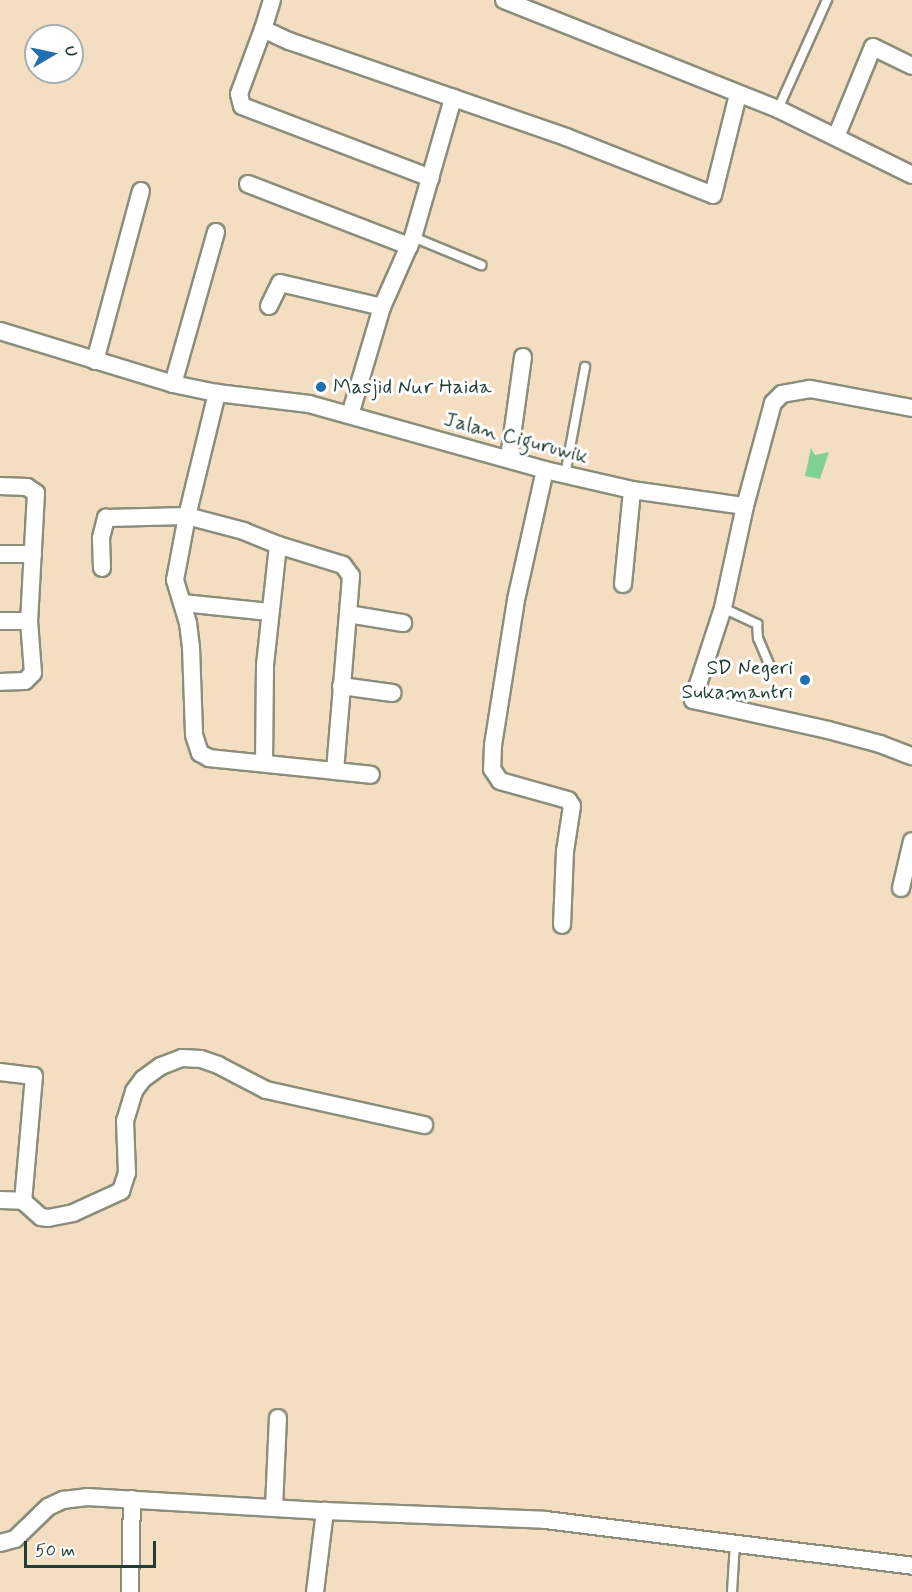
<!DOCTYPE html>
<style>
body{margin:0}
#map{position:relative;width:912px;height:1592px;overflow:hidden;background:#f4dec2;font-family:Mynerve,sans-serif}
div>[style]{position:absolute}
.green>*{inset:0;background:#80d294}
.roads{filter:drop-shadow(2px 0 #8a8e7b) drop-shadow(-2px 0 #8a8e7b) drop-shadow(0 2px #8a8e7b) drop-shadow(0 -2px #8a8e7b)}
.lane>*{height:8px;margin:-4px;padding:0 4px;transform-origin:4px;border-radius:4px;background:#fff}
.street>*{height:16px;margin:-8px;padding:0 8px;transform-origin:8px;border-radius:8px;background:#fff}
.dots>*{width:16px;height:16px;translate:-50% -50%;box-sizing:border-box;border:3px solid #fff;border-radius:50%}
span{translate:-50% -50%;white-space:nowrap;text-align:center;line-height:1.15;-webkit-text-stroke:6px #fff;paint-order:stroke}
.poi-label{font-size:21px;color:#1f3d34}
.left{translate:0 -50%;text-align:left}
.right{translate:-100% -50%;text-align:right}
.street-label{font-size:21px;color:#1f3d34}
.north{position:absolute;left:24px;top:24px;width:60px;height:60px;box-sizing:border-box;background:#fff;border:2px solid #a5b1ae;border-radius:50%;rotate:81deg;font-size:16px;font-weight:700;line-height:24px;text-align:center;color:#1f3d34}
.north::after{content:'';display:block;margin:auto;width:21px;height:27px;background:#1f6fb2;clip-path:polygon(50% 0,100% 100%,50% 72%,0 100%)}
.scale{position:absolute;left:24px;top:1541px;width:132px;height:27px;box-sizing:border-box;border:3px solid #1f3d34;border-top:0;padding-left:8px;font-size:18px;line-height:21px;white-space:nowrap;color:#1f3d34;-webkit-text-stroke:4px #fff;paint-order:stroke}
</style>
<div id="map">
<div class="green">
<i style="clip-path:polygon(811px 448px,815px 455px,829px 452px,820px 479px,805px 476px)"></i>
</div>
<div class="roads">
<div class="lane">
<i style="left:778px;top:109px;width:120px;rotate:-65.8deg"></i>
<i style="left:413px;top:237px;width:74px;rotate:22.4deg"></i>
<i style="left:565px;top:475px;width:110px;rotate:-79.5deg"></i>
<i style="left:723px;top:608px;width:38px;rotate:25deg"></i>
<i style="left:757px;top:624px;width:14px;rotate:86deg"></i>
<i style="left:758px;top:638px;width:34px;rotate:67deg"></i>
<i style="left:732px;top:1592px;width:49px;rotate:-86.5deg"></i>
</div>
<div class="street">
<i style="left:272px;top:0;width:30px;rotate:107deg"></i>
<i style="left:263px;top:29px;width:29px;rotate:25deg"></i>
<i style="left:289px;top:41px;width:293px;rotate:19.1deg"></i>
<i style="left:566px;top:137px;width:158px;rotate:21.5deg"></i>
<i style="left:713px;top:195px;width:103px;rotate:-76deg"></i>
<i style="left:504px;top:0;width:295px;rotate:21.7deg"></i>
<i style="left:778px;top:109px;width:149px;rotate:26.2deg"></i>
<i style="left:263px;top:29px;width:69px;rotate:110.3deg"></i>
<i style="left:239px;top:94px;width:12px;rotate:76deg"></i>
<i style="left:242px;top:106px;width:202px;rotate:20.9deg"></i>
<i style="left:836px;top:137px;width:97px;rotate:-67.7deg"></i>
<i style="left:873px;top:47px;width:43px;rotate:26deg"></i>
<i style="left:248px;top:184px;width:173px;rotate:21.1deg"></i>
<i style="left:269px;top:306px;width:25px;rotate:-64deg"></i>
<i style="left:280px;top:283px;width:105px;rotate:13.2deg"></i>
<i style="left:0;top:331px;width:181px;rotate:17deg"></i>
<i style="left:173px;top:384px;width:45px;rotate:11.6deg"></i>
<i style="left:217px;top:393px;width:93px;rotate:6.8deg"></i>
<i style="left:309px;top:404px;width:245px;rotate:15.6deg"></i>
<i style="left:545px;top:470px;width:89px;rotate:12.9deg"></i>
<i style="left:632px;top:490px;width:114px;rotate:8.1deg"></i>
<i style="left:95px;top:361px;width:176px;rotate:-74.9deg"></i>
<i style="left:173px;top:384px;width:158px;rotate:-74.2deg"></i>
<i style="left:912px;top:408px;width:104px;rotate:-169.4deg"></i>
<i style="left:810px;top:389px;width:28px;rotate:170deg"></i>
<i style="left:782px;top:394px;width:13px;rotate:135deg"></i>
<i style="left:773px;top:403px;width:107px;rotate:105.2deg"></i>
<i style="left:745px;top:506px;width:104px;rotate:102.2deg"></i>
<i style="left:723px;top:608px;width:97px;rotate:108.1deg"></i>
<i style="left:693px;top:700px;width:138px;rotate:12.5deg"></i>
<i style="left:828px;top:730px;width:54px;rotate:15.1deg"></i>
<i style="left:880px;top:744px;width:34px;rotate:21deg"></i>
<i style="left:350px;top:415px;width:113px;rotate:-73.5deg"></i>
<i style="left:382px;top:307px;width:77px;rotate:-66.1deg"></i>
<i style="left:413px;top:237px;width:145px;rotate:-73.9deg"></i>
<i style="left:509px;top:458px;width:102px;rotate:-82.1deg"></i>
<i style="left:545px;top:470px;width:133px;rotate:102.6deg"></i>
<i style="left:516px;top:600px;width:147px;rotate:99deg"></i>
<i style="left:493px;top:745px;width:24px;rotate:92deg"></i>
<i style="left:492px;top:769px;width:14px;rotate:56deg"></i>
<i style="left:500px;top:781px;width:71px;rotate:15.6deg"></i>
<i style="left:568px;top:800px;width:7px;rotate:56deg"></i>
<i style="left:572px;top:806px;width:46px;rotate:98.8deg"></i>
<i style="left:565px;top:851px;width:74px;rotate:92.3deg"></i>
<i style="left:0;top:486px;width:27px;rotate:2deg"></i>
<i style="left:27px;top:487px;width:11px;rotate:34deg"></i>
<i style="left:36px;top:493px;width:128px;rotate:93.1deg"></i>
<i style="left:29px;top:621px;width:52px;rotate:85.6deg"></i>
<i style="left:33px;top:673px;width:11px;rotate:135deg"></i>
<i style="left:25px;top:681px;width:25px;rotate:178deg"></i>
<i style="left:0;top:554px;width:33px"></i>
<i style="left:102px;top:568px;width:30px;rotate:-92deg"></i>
<i style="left:101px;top:538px;width:21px;rotate:-76deg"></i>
<i style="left:106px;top:518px;width:81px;rotate:-1.4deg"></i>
<i style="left:187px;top:516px;width:65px;rotate:100.6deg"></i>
<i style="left:175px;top:580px;width:45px;rotate:73.2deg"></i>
<i style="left:188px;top:623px;width:24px;rotate:83deg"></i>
<i style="left:191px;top:647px;width:88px;rotate:88deg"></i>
<i style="left:194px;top:735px;width:19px;rotate:72deg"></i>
<i style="left:200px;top:753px;width:10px;rotate:29deg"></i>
<i style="left:209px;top:758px;width:127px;rotate:5.9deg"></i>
<i style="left:335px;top:771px;width:196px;rotate:-85.3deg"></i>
<i style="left:351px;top:576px;width:14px;rotate:-126deg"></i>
<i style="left:343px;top:565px;width:68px;rotate:-162.9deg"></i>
<i style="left:278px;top:545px;width:37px;rotate:-158deg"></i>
<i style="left:244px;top:531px;width:59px;rotate:-165.3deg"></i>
<i style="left:187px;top:516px;width:127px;rotate:-76.3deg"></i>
<i style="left:623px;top:584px;width:94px;rotate:-84.5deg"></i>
<i style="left:183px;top:603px;width:87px;rotate:5.9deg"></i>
<i style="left:348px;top:614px;width:56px;rotate:9.3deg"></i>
<i style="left:0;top:621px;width:29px"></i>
<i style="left:341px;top:686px;width:52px;rotate:7.7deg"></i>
<i style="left:264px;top:763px;width:98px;rotate:-89.4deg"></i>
<i style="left:265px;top:665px;width:121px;rotate:-83.8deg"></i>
<i style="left:335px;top:771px;width:36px;rotate:6deg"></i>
<i style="left:901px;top:888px;width:48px;rotate:-76.8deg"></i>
<i style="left:0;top:1072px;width:34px;rotate:7deg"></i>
<i style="left:34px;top:1076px;width:125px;rotate:95deg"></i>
<i style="left:0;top:1200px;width:23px;rotate:2deg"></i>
<i style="left:23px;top:1201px;width:24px;rotate:42deg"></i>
<i style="left:41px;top:1217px;width:7px;rotate:8deg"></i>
<i style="left:48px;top:1218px;width:25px;rotate:-11deg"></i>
<i style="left:73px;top:1213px;width:53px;rotate:-24.6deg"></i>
<i style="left:121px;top:1191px;width:19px;rotate:-72deg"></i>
<i style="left:127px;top:1173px;width:52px;rotate:-92.2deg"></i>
<i style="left:125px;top:1121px;width:31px;rotate:-73deg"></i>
<i style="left:134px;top:1091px;width:15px;rotate:-53deg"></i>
<i style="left:143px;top:1079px;width:22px;rotate:-36deg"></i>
<i style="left:161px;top:1066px;width:22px;rotate:-21deg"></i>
<i style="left:182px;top:1058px;width:19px;rotate:3deg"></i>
<i style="left:201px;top:1059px;width:18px;rotate:19deg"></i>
<i style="left:218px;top:1065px;width:54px;rotate:27.5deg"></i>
<i style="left:266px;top:1090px;width:162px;rotate:12.5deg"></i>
<i style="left:274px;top:1508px;width:90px;rotate:-87.5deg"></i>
<i style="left:0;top:1543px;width:16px;rotate:-15deg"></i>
<i style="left:15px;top:1539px;width:46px;rotate:-44.1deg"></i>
<i style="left:48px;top:1507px;width:17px;rotate:-25deg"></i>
<i style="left:63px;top:1500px;width:24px;rotate:-7deg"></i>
<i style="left:87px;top:1497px;width:238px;rotate:3.4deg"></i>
<i style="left:325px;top:1511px;width:220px;rotate:2.3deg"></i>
<i style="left:545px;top:1520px;width:370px;rotate:7.1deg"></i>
<i style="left:130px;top:1592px;width:93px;rotate:-88.8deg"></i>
<i style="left:315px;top:1592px;width:82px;rotate:-83deg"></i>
</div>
</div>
<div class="dots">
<i style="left:321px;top:387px;background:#1f6fb2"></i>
<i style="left:805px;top:680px;background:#1f6fb2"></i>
</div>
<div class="poi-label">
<span class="left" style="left:333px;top:387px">Masjid Nur Haida</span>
<span class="right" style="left:793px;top:680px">SD Negeri<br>Sukamantri</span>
</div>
<div class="street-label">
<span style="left:516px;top:438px;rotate:15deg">Jalan Ciguruwik</span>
</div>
<div class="north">U</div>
<div class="scale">50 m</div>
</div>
